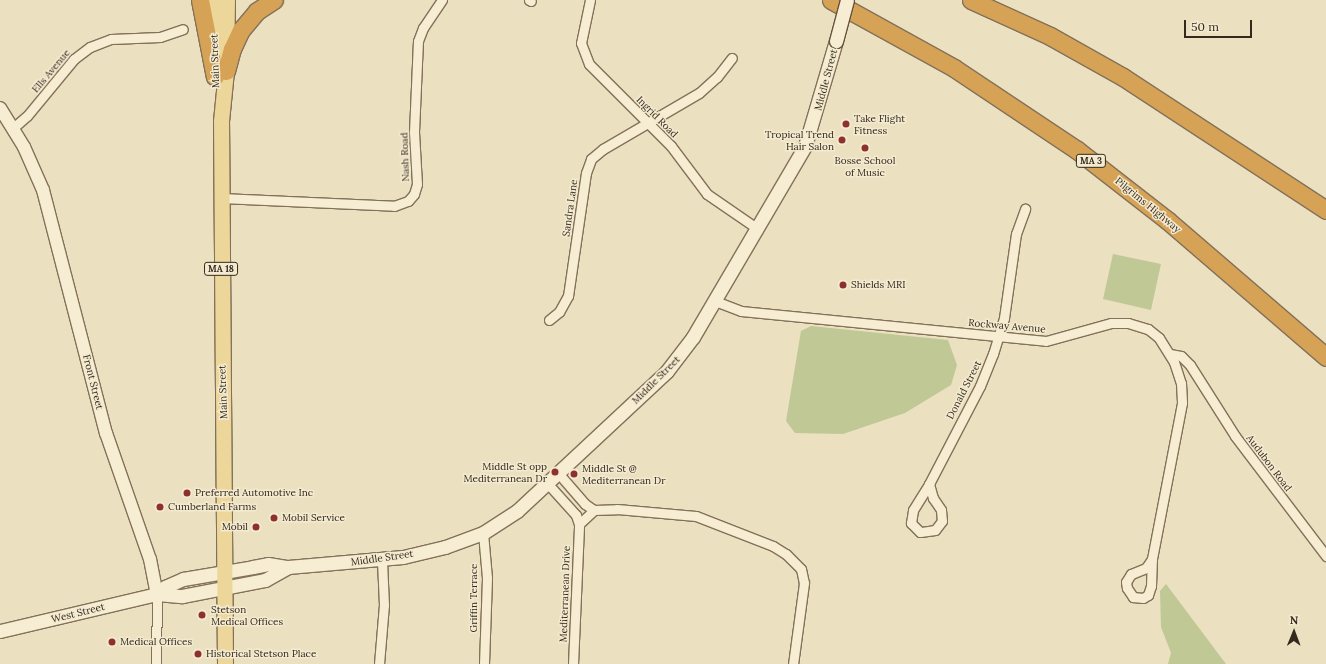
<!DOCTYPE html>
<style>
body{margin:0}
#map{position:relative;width:1326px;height:664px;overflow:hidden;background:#ebe0c0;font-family:Lora,serif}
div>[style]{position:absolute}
.green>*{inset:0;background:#c0c895}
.roads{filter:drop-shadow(1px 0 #837159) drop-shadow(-1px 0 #837159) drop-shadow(0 1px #837159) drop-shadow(0 -1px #837159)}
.minor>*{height:9px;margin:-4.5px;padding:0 4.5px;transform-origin:4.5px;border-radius:4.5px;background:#f6edd3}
.tertiary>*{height:12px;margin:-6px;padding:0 6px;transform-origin:6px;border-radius:6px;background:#f6edd3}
.secondary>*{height:13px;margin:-6.5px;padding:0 6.5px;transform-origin:6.5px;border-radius:6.5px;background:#f6edd3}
.primary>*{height:15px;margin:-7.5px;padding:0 7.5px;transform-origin:7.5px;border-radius:7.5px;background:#edd699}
.motorway>*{height:17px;margin:-8.5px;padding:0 8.5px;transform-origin:8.5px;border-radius:8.5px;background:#d6a255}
.bridges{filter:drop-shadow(1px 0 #64523d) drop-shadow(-1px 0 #64523d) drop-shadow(0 1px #64523d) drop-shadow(0 -1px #64523d)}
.secondary-bridge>*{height:13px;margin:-6.5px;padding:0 6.5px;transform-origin:6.5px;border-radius:6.5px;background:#f6edd3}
.dots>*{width:11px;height:11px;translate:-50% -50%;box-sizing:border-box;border:2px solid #f3eacf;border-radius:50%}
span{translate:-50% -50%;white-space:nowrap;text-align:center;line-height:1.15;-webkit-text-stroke:3px #f3eacf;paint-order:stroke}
.shield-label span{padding:1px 3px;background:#f3eacf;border:1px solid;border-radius:3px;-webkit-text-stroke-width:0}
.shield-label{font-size:9px;color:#33291d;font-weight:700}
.street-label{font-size:10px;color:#33291d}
.poi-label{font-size:10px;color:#33291d}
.left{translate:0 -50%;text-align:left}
.right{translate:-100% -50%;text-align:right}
.north{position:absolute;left:1274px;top:612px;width:40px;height:40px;-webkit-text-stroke:3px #f3eacf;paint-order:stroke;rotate:1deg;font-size:11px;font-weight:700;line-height:16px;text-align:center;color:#33291d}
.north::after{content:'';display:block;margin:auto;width:14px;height:18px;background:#33291d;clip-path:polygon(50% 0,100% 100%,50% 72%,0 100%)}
.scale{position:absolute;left:1184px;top:20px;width:68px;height:18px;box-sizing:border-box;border:2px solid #33291d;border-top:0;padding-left:5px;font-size:12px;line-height:14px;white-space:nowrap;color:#33291d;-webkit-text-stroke:3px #f3eacf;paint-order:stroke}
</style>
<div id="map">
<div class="green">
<i style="clip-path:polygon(1113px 254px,1161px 264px,1151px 310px,1103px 299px)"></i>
<i style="clip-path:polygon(811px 326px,948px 340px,957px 365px,951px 385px,905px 413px,843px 434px,795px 433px,786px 421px,801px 331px)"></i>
<i style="clip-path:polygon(1166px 584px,1226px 664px,1168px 664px,1171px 653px,1161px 627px,1160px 591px)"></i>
</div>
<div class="roads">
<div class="minor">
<i style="left:529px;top:0;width:2px;rotate:27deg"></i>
<i style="left:590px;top:0;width:44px;rotate:101.8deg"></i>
<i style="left:581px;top:43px;width:22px;rotate:69deg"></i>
<i style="left:589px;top:64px;width:116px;rotate:45deg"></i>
<i style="left:671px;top:146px;width:60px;rotate:53.1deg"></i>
<i style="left:707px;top:194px;width:62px;rotate:34.5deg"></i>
<i style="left:13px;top:128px;width:18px;rotate:-41deg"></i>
<i style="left:27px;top:116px;width:74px;rotate:-50.5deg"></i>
<i style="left:74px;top:59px;width:20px;rotate:-37deg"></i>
<i style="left:90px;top:47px;width:22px;rotate:-21deg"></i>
<i style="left:111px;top:39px;width:49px;rotate:-2.3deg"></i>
<i style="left:160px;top:37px;width:24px;rotate:-19deg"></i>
<i style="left:221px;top:198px;width:173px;rotate:2.6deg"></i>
<i style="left:394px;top:206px;width:15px;rotate:-20deg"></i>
<i style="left:408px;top:201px;width:9px;rotate:-49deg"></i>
<i style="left:414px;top:194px;width:10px;rotate:-73deg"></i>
<i style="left:417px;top:184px;width:52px;rotate:-93.3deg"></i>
<i style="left:414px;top:132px;width:91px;rotate:-87.5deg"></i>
<i style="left:418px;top:41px;width:14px;rotate:-69deg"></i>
<i style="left:423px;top:28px;width:34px;rotate:-56deg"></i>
<i style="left:715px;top:301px;width:28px;rotate:21deg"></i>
<i style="left:741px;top:311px;width:306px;rotate:5.6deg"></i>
<i style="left:1046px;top:341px;width:67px;rotate:-15.5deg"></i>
<i style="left:1111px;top:323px;width:17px"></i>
<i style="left:1128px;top:323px;width:21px;rotate:17deg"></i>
<i style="left:1148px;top:329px;width:14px;rotate:39deg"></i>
<i style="left:1159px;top:338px;width:28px;rotate:58deg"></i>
<i style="left:1174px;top:362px;width:22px;rotate:72deg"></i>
<i style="left:1181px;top:383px;width:20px;rotate:87deg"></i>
<i style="left:1182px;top:403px;width:159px;rotate:100.9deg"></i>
<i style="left:1152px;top:559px;width:11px;rotate:124deg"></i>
<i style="left:1146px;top:568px;width:16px;rotate:158deg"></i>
<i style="left:1131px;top:574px;width:9px;rotate:122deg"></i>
<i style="left:1126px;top:582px;width:6px;rotate:81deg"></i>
<i style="left:1127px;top:588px;width:11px;rotate:56deg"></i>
<i style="left:1133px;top:597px;width:10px;rotate:6deg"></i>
<i style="left:1143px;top:598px;width:6px;rotate:-31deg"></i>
<i style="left:1148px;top:595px;width:9px;rotate:-72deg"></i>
<i style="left:1151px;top:586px;width:27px;rotate:-88deg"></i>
<i style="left:549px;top:320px;width:13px;rotate:-39deg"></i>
<i style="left:559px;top:312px;width:18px;rotate:-61deg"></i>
<i style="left:568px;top:296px;width:124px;rotate:-81.7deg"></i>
<i style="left:586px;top:173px;width:15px;rotate:-70deg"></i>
<i style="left:591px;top:159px;width:16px;rotate:-40deg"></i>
<i style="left:603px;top:149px;width:111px;rotate:-30.3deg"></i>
<i style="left:699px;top:93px;width:24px;rotate:-42deg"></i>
<i style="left:717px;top:77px;width:24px;rotate:-52deg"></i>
<i style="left:1170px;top:354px;width:11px;rotate:10deg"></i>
<i style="left:1181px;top:356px;width:13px;rotate:45deg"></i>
<i style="left:1190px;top:365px;width:84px;rotate:57.6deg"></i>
<i style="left:1235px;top:436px;width:151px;rotate:52.8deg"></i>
<i style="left:559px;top:474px;width:40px;rotate:49deg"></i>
<i style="left:585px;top:504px;width:11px;rotate:34deg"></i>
<i style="left:548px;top:484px;width:42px;rotate:47.9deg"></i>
<i style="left:576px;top:515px;width:9px;rotate:72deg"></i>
<i style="left:929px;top:484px;width:15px;rotate:74deg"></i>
<i style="left:933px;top:498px;width:14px;rotate:56deg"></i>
<i style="left:941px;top:510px;width:11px;rotate:85deg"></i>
<i style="left:942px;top:521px;width:11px;rotate:128deg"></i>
<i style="left:935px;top:530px;width:15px;rotate:172deg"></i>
<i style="left:920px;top:532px;width:13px;rotate:-135deg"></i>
<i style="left:911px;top:523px;width:13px;rotate:-81deg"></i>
<i style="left:913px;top:510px;width:31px;rotate:-58deg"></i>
<i style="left:929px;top:484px;width:110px;rotate:-62.5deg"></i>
<i style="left:980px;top:386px;width:35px;rotate:-68deg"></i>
<i style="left:993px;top:354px;width:38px;rotate:-73deg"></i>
<i style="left:1004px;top:318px;width:85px;rotate:-81.9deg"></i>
<i style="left:1016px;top:234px;width:27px;rotate:-70deg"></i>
<i style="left:483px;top:533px;width:45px;rotate:84.9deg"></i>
<i style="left:487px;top:578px;width:86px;rotate:92deg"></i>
<i style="left:156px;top:664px;width:70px;rotate:-89.2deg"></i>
<i style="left:379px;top:664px;width:59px;rotate:-85.2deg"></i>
<i style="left:384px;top:605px;width:44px;rotate:-92.6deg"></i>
<i style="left:573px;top:664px;width:140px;rotate:-87.5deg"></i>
<i style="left:579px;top:524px;width:21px;rotate:-43deg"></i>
<i style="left:594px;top:510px;width:23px;rotate:-2deg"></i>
<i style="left:617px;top:509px;width:79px;rotate:5.1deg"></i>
<i style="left:696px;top:516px;width:83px;rotate:21.3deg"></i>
<i style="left:773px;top:546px;width:15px;rotate:32deg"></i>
<i style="left:786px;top:554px;width:21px;rotate:45deg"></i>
<i style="left:801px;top:569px;width:14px;rotate:78deg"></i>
<i style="left:804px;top:583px;width:82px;rotate:97.7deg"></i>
</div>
<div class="tertiary">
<i style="left:0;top:108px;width:46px;rotate:58.4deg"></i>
<i style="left:24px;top:147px;width:47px;rotate:66.2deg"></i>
<i style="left:43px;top:190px;width:251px;rotate:75.5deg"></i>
<i style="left:106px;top:433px;width:133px;rotate:70.8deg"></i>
<i style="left:150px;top:559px;width:36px;rotate:79deg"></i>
</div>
<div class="secondary">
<i style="left:157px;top:594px;width:11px;rotate:-41deg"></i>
<i style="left:165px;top:587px;width:20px;rotate:-24deg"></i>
<i style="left:183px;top:579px;width:71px;rotate:-9.7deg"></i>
<i style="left:253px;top:567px;width:15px;rotate:-11deg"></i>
<i style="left:268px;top:564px;width:20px;rotate:9deg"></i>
<i style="left:288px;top:567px;width:115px;rotate:-5deg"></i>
<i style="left:403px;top:557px;width:43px;rotate:-13.4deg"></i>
<i style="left:445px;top:547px;width:40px;rotate:-20.2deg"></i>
<i style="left:483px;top:533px;width:40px;rotate:-32.9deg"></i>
<i style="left:517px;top:511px;width:205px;rotate:-43deg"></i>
<i style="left:667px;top:371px;width:43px;rotate:-52.6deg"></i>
<i style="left:693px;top:337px;width:221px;rotate:-59.6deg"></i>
<i style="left:805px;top:146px;width:109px;rotate:-73.6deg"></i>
<i style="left:0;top:631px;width:161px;rotate:-13.3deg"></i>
<i style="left:157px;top:594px;width:25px;rotate:5deg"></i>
<i style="left:182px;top:596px;width:85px;rotate:-10.9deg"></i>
<i style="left:265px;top:580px;width:26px;rotate:-29deg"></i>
</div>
<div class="primary">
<i style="left:214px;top:0;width:48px;rotate:88.8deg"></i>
<i style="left:225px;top:664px;width:543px;rotate:-90.42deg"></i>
<i style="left:221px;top:121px;width:50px;rotate:-84.3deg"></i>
<i style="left:226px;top:71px;width:71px;rotate:-89.2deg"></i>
</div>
<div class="motorway">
<i style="left:200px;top:0;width:78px;rotate:79deg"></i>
<i style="left:831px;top:0;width:141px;rotate:28.9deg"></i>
<i style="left:954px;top:68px;width:148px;rotate:33.7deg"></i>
<i style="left:1077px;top:150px;width:114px;rotate:37.9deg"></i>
<i style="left:1167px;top:220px;width:210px;rotate:40.7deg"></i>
<i style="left:971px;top:0;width:87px;rotate:24.5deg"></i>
<i style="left:1050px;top:36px;width:84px;rotate:29.3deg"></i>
<i style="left:1123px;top:77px;width:243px;rotate:33.2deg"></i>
<i style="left:226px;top:71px;width:23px;rotate:-75deg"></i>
<i style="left:232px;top:49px;width:21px;rotate:-65deg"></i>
<i style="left:241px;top:30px;width:25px;rotate:-50deg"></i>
<i style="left:257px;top:11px;width:20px;rotate:-33deg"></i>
</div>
</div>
<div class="bridges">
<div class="secondary-bridge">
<i style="left:836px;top:41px;width:42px;rotate:-75deg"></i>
</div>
</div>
<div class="dots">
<i style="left:846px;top:124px;background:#8e302d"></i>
<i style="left:842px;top:140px;background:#8e302d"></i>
<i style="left:865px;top:148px;background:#8e302d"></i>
<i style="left:843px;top:285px;background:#8e302d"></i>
<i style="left:555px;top:472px;background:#8e302d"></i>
<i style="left:574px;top:474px;background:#8e302d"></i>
<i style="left:187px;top:493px;background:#8e302d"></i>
<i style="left:160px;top:507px;background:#8e302d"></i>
<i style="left:274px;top:518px;background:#8e302d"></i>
<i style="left:256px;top:527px;background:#8e302d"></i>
<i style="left:202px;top:615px;background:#8e302d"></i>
<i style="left:112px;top:642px;background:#8e302d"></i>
<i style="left:198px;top:654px;background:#8e302d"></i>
</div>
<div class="shield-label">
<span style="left:1091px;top:161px">MA 3</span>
<span style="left:221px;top:269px">MA 18</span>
</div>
<div class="street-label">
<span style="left:215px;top:61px;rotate:-92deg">Main Street</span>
<span style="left:51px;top:71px;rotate:-50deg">Ells Avenue</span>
<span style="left:826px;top:80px;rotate:-75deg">Middle Street</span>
<span style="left:657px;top:117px;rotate:45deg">Ingrid Road</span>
<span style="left:405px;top:157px;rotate:-92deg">Nash Road</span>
<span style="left:1148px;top:205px;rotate:39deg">Pilgrims Highway</span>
<span style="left:570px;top:208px;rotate:-82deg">Sandra Lane</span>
<span style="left:1007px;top:326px;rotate:5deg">Rockway Avenue</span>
<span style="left:656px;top:380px;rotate:-45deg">Middle Street</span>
<span style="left:93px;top:382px;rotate:76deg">Front Street</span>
<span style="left:964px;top:390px;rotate:-63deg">Donald Street</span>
<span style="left:223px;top:392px;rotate:-92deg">Main Street</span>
<span style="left:1269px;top:463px;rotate:53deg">Audubon Road</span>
<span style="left:382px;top:558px;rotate:-8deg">Middle Street</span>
<span style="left:565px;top:594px;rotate:-88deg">Mediterranean Drive</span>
<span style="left:474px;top:598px;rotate:-90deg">Griffin Terrace</span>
<span style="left:78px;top:613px;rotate:-14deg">West Street</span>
</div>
<div class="poi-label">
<span class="left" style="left:854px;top:124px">Take Flight<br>Fitness</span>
<span class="right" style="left:834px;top:140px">Tropical Trend<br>Hair Salon</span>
<span style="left:865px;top:166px">Bosse School<br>of Music</span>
<span class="left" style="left:851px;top:285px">Shields MRI</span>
<span class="right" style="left:547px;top:472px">Middle St opp<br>Mediterranean Dr</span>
<span class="left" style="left:582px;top:474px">Middle St @<br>Mediterranean Dr</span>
<span class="left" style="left:195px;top:493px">Preferred Automotive Inc</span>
<span class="left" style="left:168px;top:507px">Cumberland Farms</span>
<span class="left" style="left:282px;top:518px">Mobil Service</span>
<span class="right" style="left:248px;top:527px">Mobil</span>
<span class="left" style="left:211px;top:615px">Stetson<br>Medical Offices</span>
<span class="left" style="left:120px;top:642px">Medical Offices</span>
<span class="left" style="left:206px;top:654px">Historical Stetson Place</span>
</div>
<div class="north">N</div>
<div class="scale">50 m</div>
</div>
